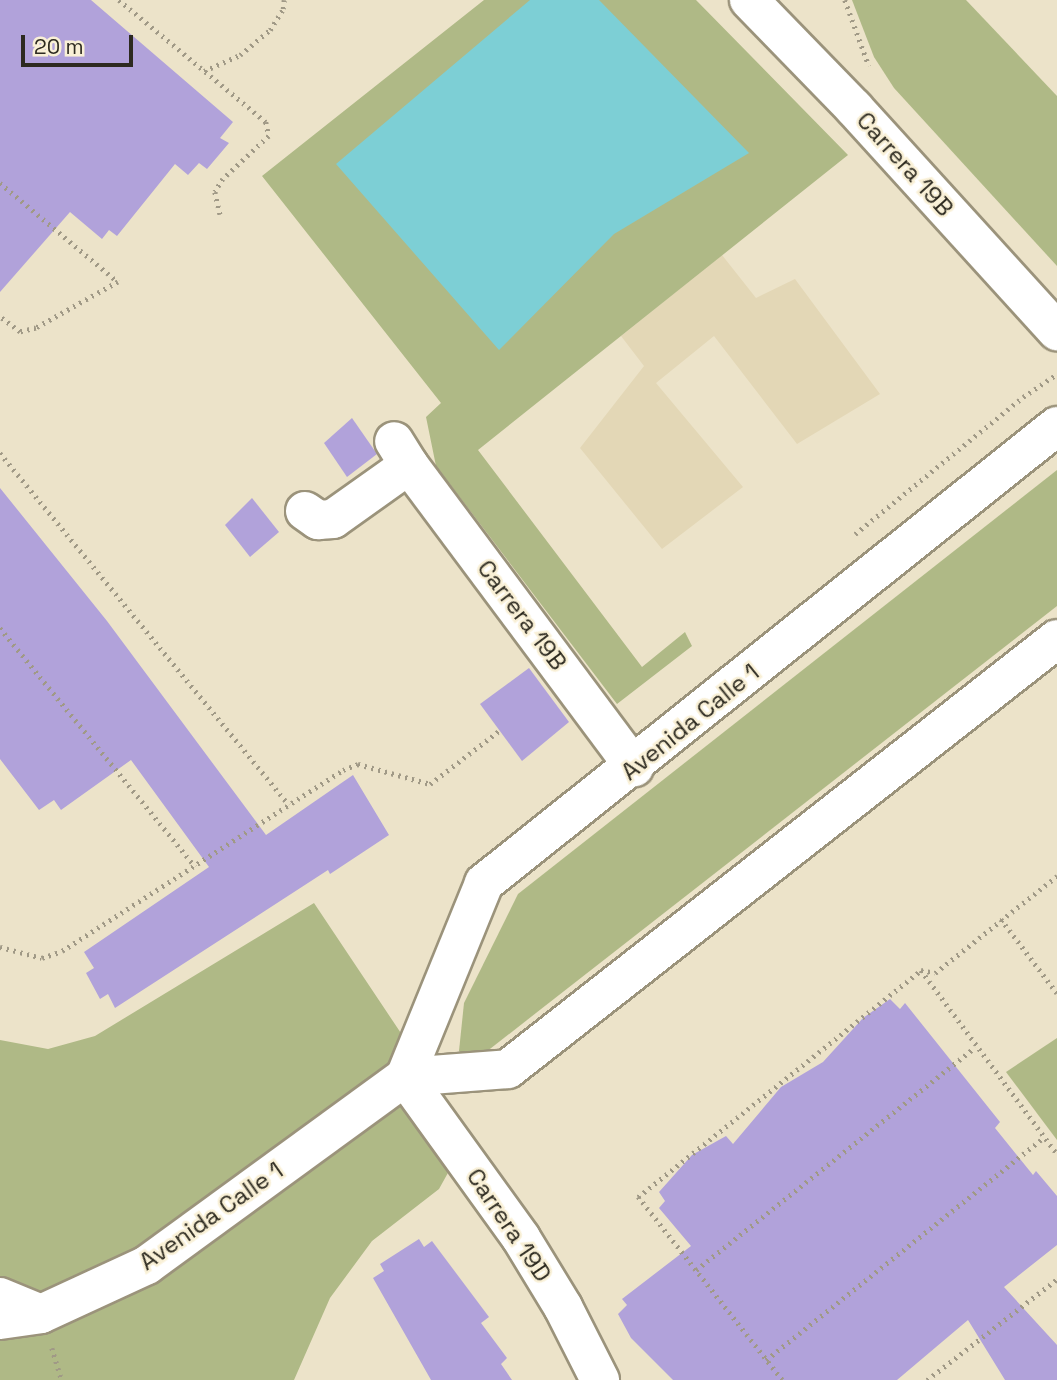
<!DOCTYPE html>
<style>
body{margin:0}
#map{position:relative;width:1057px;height:1380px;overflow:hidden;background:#ece3c9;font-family:"Space Grotesk",sans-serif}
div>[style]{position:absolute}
.built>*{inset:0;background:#e3d7b6}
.green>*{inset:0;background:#afb986}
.water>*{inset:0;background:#7dcfd5}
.building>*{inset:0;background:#b1a2da}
.path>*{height:4.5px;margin-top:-2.25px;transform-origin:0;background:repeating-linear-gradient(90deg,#a09986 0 2px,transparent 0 7px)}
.roads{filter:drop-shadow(2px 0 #9b937b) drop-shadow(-2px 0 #9b937b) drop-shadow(0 2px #9b937b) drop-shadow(0 -2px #9b937b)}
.minor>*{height:38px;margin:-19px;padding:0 19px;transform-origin:19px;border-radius:19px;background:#fff}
.major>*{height:38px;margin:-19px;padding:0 19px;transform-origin:19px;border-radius:19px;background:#fff}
span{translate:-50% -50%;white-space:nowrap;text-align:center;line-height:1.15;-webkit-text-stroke:5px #f9f0d6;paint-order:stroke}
.street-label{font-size:24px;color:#2d2a20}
.scale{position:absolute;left:21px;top:35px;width:112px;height:32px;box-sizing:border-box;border:4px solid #2d2a20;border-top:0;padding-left:9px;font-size:21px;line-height:24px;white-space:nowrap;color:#2d2a20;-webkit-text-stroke:5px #f9f0d6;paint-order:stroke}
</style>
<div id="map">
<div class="built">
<i style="clip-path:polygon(722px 255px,756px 298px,795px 279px,880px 394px,797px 444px,714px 336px,656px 383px,743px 487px,662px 549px,580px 448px,644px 366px,621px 336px)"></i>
</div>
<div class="green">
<i style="clip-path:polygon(484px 0,696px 0,848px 155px,478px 450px,642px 667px,685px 632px,692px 646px,617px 704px,436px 466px,426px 417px,441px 403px,262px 176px)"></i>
<i style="clip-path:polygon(852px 0,966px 0,1057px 96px,1057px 266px,894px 88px,874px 57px)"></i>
<i style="clip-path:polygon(1057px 470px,1057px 606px,472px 1063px,459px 1051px,464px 1003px,518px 894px)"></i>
<i style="clip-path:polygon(314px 903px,469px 1135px,439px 1189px,372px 1241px,330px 1298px,294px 1380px,0 1380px,0 1040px,48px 1049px,95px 1036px)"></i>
<i style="clip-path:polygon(1057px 1038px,1057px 1140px,1006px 1072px)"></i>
</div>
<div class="water">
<i style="clip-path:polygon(530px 0,599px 0,749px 153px,614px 234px,499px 350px,336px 164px)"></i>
</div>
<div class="building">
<i style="clip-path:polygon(0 0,91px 0,233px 122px,220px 138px,229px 143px,207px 169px,199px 163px,188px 175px,175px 164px,117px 236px,109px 230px,102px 239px,70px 212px,0 292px)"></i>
<i style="clip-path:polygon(352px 418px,377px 454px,347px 477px,324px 443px)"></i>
<i style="clip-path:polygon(0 488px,107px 621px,266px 835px,353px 775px,389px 835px,330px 874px,328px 870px,115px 1008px,108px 994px,100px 999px,86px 973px,94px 968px,84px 952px,209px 867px,131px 760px,61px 810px,54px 800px,39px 810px,0 759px)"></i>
<i style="clip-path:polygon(252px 498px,279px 532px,250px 557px,225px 525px)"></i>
<i style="clip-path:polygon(529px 668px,569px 722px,522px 761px,480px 704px)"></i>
<i style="clip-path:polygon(890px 999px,900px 1009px,905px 1003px,1000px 1122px,995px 1128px,1033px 1175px,1036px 1171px,1057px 1196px,1057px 1245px,1004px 1287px,1057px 1345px,1057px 1380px,1005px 1380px,968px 1320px,897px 1380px,673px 1380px,631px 1338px,618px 1314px,627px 1305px,622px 1299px,691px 1246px,659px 1208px,665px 1201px,659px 1192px,692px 1155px,726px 1136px,733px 1144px,781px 1087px,823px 1062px,863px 1018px)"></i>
<i style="clip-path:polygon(419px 1239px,424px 1247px,432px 1241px,489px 1317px,481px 1323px,507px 1358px,501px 1364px,512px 1380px,431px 1380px,373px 1278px,384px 1271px,380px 1264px)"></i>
</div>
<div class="path">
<i style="left:119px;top:0;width:191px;rotate:39.7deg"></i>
<i style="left:266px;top:122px;width:14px;rotate:78deg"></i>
<i style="left:269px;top:136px;width:63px;rotate:136.9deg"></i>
<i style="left:223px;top:179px;width:15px;rotate:122deg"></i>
<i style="left:215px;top:192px;width:23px;rotate:77deg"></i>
<i style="left:845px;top:0;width:70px;rotate:70deg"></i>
<i style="left:204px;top:71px;width:39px;rotate:-24deg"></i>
<i style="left:240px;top:55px;width:39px;rotate:-40deg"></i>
<i style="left:270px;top:30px;width:25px;rotate:-58deg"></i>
<i style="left:283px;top:9px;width:9px;rotate:-84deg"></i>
<i style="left:0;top:183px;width:154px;rotate:40deg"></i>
<i style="left:118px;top:282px;width:94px;rotate:150.7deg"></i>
<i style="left:36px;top:328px;width:16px;rotate:166deg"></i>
<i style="left:20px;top:332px;width:25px;rotate:-143deg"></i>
<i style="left:0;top:453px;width:455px;rotate:50.6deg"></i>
<i style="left:855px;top:534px;width:217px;rotate:-39.2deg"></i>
<i style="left:1023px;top:397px;width:41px;rotate:-34.1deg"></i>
<i style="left:0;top:628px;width:308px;rotate:50.7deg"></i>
<i style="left:1001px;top:919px;width:93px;rotate:52.9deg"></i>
<i style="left:0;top:947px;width:43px;rotate:14.7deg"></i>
<i style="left:42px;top:958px;width:21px;rotate:-19deg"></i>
<i style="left:62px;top:951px;width:334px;rotate:-32.8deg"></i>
<i style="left:343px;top:770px;width:16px;rotate:-22deg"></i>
<i style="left:358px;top:764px;width:75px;rotate:15.5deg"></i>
<i style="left:430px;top:784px;width:88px;rotate:-37.6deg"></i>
<i style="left:921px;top:970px;width:229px;rotate:53.5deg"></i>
<i style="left:696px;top:1270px;width:357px;rotate:-38.6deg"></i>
<i style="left:52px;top:1348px;width:34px;rotate:73deg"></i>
<i style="left:766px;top:1360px;width:356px;rotate:-38.7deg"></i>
<i style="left:782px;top:1380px;width:233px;rotate:-128.2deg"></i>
<i style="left:638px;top:1197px;width:363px;rotate:-38.7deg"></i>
<i style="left:921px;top:970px;width:14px;rotate:12deg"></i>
<i style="left:935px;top:973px;width:156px;rotate:-38.5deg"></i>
<i style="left:927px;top:1380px;width:165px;rotate:-37.8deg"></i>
</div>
<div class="roads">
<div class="minor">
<i style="left:749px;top:0;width:151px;rotate:45.8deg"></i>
<i style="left:854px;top:108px;width:302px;rotate:47.7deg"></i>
<i style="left:409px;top:465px;width:377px;rotate:53.3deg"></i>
<i style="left:305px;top:511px;width:16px;rotate:35deg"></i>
<i style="left:318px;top:520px;width:15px;rotate:-4deg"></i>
<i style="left:333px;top:519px;width:93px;rotate:-35.4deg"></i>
<i style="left:409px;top:465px;width:28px;rotate:-122deg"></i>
<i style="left:405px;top:1077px;width:198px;rotate:54.2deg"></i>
<i style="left:521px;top:1238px;width:81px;rotate:58.7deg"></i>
<i style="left:563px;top:1307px;width:82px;rotate:63.1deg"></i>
<i style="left:0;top:1297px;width:44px;rotate:22.5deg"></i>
</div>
<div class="major">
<i style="left:405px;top:1077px;width:103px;rotate:-4.4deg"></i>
<i style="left:508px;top:1069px;width:697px;rotate:-38.07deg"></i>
<i style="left:0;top:1320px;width:41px;rotate:-8.3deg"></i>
<i style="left:41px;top:1314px;width:117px;rotate:-24.8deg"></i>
<i style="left:147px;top:1265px;width:319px;rotate:-36.1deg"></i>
<i style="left:405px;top:1077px;width:209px;rotate:-67.8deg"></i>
<i style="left:484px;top:883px;width:733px;rotate:-38.57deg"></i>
</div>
</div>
<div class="street-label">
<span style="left:905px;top:164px;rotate:48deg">Carrera 19B</span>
<span style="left:522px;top:615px;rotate:53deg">Carrera 19B</span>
<span style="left:690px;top:722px;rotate:-39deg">Avenida Calle 1</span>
<span style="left:211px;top:1216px;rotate:-35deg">Avenida Calle 1</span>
<span style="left:509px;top:1225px;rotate:56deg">Carrera 19D</span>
</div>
<div class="scale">20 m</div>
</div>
